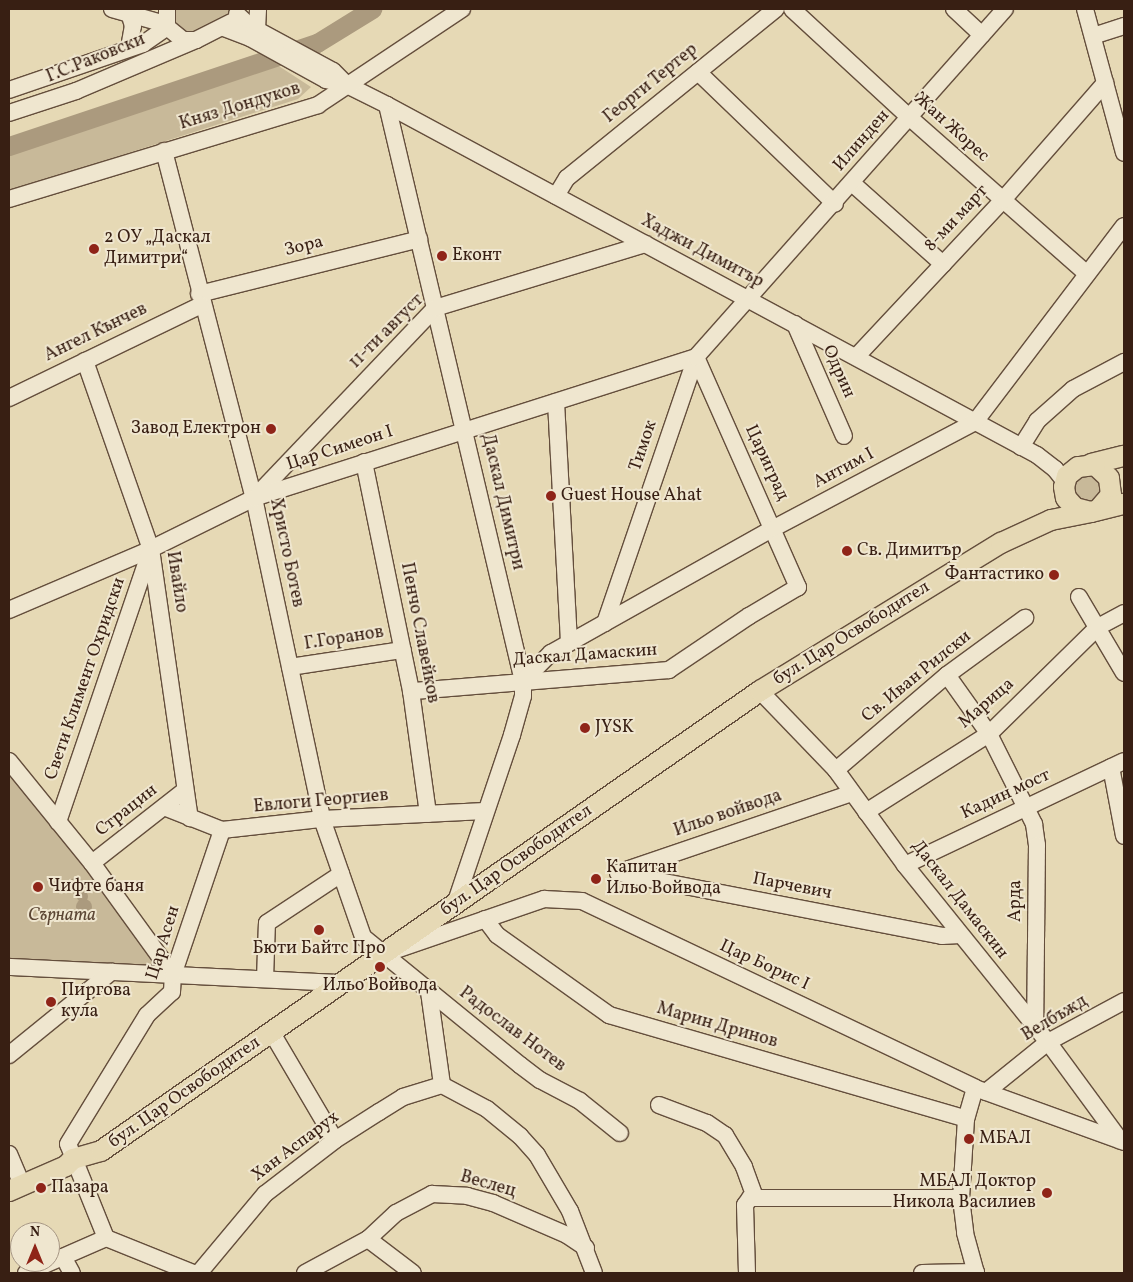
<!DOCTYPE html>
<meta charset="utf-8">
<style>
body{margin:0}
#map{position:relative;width:1133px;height:1282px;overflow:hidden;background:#e6d9b5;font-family:Vollkorn,serif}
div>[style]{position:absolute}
.green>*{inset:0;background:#c8b999}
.water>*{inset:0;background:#ab9a7e}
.round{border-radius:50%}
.river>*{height:19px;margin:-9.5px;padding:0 9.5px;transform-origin:9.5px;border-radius:9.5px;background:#ab9a7e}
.roads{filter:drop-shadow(1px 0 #644e3c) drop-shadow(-1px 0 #644e3c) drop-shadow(0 1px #644e3c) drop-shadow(0 -1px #644e3c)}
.minor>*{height:16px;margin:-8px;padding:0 8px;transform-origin:8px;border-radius:8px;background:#efe6cf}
.major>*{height:20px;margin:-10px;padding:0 10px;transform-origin:10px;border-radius:10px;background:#e6d9b5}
.dots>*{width:14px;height:14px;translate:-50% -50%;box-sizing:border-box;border:2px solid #efe6cf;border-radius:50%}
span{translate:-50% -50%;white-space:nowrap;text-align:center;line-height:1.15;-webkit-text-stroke:4px #efe6cf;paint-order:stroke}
.street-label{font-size:18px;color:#381f13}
.poi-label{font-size:18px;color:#381f13}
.left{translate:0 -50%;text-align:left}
.right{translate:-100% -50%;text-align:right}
.park-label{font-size:18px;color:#5c4634;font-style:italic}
.frame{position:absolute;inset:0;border:10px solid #381f13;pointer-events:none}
.north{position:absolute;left:10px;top:1222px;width:50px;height:50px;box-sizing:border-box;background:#efe6cf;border:1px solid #a69684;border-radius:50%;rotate:0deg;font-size:14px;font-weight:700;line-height:20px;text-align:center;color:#381f13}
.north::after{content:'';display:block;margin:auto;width:18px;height:22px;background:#8f2418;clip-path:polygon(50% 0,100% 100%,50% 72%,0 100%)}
</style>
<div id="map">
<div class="green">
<i style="clip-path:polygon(175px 9px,231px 9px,228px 16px,195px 33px,185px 33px,173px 24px)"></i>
<i style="clip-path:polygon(271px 61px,311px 87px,298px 99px,9px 191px,9px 146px)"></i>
<i style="clip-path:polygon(1087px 473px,1101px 478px,1102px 499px,1082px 504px,1073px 492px,1074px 481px)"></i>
<i style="clip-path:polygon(9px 762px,173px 975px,9px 967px)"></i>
</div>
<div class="water">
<i class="round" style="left:68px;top:878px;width:16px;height:16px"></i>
<i class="round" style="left:76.5px;top:890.5px;width:11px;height:11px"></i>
<i class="round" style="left:76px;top:899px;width:16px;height:16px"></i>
</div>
<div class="river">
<i style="left:9px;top:146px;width:325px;rotate:-18.5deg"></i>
<i style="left:317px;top:43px;width:65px;rotate:-31.7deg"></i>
</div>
<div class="roads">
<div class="minor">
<i style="left:112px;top:9px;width:55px;rotate:15.8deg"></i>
<i style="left:167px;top:9px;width:18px;rotate:90deg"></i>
<i style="left:167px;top:27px;width:21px;rotate:39deg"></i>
<i style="left:183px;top:40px;width:13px"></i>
<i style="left:196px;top:40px;width:39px;rotate:-27deg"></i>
<i style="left:792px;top:9px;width:159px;rotate:42.7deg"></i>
<i style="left:909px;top:117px;width:237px;rotate:41.4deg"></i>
<i style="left:954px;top:9px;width:38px;rotate:43deg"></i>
<i style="left:1085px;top:9px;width:149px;rotate:74.8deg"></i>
<i style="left:237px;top:14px;width:18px;rotate:43deg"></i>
<i style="left:250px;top:26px;width:94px;rotate:28.5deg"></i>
<i style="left:333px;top:71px;width:20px;rotate:45deg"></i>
<i style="left:224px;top:28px;width:28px;rotate:21deg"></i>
<i style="left:250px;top:38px;width:87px;rotate:28.9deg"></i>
<i style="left:326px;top:80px;width:22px;rotate:13deg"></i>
<i style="left:347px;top:85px;width:45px;rotate:26.6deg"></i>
<i style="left:387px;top:105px;width:411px;rotate:28.3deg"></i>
<i style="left:749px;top:300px;width:327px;rotate:28.3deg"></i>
<i style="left:1037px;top:455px;width:23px;rotate:38deg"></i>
<i style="left:1055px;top:469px;width:16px;rotate:52deg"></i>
<i style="left:257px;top:29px;width:20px;rotate:-87deg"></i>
<i style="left:1093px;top:36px;width:33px;rotate:-18deg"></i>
<i style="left:129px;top:48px;width:22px;rotate:-80deg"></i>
<i style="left:133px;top:26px;width:14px;rotate:-107deg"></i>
<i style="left:698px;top:72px;width:190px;rotate:43.9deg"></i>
<i style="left:9px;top:90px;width:142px;rotate:-18.9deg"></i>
<i style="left:143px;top:44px;width:29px;rotate:-35deg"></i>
<i style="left:387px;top:105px;width:592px;rotate:76.72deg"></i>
<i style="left:523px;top:681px;width:15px;rotate:90deg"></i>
<i style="left:523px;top:696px;width:41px;rotate:105.8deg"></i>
<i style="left:512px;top:735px;width:178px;rotate:108.6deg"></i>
<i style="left:9px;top:113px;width:71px;rotate:-18.2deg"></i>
<i style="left:76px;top:91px;width:130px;rotate:-23deg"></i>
<i style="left:164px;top:151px;width:358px;rotate:75.5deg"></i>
<i style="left:254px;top:498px;width:328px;rotate:78deg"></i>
<i style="left:322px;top:819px;width:125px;rotate:70.8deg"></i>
<i style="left:363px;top:937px;width:203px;rotate:39.2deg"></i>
<i style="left:520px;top:1065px;width:25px;rotate:37deg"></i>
<i style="left:540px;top:1080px;width:45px;rotate:27.7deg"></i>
<i style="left:580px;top:1101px;width:51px;rotate:38.7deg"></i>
<i style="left:852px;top:183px;width:122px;rotate:41.7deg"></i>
<i style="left:556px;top:196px;width:21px;rotate:-59deg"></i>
<i style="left:567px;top:178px;width:269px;rotate:-39deg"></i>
<i style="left:9px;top:199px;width:323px;rotate:-16.9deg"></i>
<i style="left:318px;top:105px;width:173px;rotate:-33.7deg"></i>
<i style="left:199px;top:294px;width:227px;rotate:-14deg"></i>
<i style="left:795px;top:324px;width:122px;rotate:66.4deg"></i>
<i style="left:856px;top:357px;width:214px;rotate:-46.9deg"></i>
<i style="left:1002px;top:201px;width:157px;rotate:-48.9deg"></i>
<i style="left:85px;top:361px;width:199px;rotate:70.7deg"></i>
<i style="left:151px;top:549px;width:272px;rotate:81.8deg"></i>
<i style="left:9px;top:398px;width:213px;rotate:-25.8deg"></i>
<i style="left:556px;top:402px;width:241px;rotate:86.9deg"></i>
<i style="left:1021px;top:447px;width:31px;rotate:-58deg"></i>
<i style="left:1037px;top:421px;width:48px;rotate:-41.6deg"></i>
<i style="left:1073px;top:389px;width:58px;rotate:-27.9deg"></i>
<i style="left:364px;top:462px;width:234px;rotate:78.4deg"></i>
<i style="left:411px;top:691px;width:124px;rotate:82.1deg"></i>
<i style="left:256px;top:496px;width:260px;rotate:-46.4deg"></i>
<i style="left:435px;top:308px;width:220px;rotate:-16.9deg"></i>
<i style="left:1079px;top:597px;width:88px;rotate:59.4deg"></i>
<i style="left:9px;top:610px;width:155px;rotate:-23.2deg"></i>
<i style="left:151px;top:549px;width:115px;rotate:-26.3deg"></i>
<i style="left:254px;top:498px;width:464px;rotate:-17.7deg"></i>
<i style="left:696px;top:357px;width:252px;rotate:66.1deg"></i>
<i style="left:798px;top:587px;width:57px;rotate:149.4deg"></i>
<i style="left:749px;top:616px;width:97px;rotate:146deg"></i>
<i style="left:669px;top:670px;width:259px;rotate:175.3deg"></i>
<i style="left:605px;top:623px;width:281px;rotate:-71.1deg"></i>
<i style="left:696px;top:357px;width:465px;rotate:-48.4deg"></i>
<i style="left:290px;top:667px;width:114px;rotate:-8.6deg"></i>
<i style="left:947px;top:675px;width:72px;rotate:54.6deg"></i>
<i style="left:989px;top:734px;width:101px;rotate:63.4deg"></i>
<i style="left:1034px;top:824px;width:21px;rotate:82deg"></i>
<i style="left:1037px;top:845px;width:181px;rotate:90.6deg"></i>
<i style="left:523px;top:681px;width:40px;rotate:-45deg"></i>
<i style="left:551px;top:653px;width:256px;rotate:-29.3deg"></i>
<i style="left:774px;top:528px;width:227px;rotate:-27.8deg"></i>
<i style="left:975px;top:422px;width:246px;rotate:-52.8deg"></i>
<i style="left:760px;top:691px;width:110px;rotate:46.1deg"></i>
<i style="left:836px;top:770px;width:117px;rotate:54deg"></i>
<i style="left:905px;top:865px;width:228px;rotate:51.1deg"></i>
<i style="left:1048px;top:1042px;width:122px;rotate:53.7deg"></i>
<i style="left:9px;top:761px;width:132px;rotate:50.9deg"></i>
<i style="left:92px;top:863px;width:138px;rotate:54.1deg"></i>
<i style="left:1111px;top:767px;width:70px;rotate:79.3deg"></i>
<i style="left:836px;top:770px;width:146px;rotate:-40.6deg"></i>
<i style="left:947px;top:675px;width:97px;rotate:-36.2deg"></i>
<i style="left:164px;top:807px;width:62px;rotate:21.6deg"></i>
<i style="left:222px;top:830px;width:101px;rotate:-6.3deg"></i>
<i style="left:322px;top:819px;width:163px;rotate:-2.8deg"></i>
<i style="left:866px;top:812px;width:146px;rotate:-32.4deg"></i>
<i style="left:989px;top:734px;width:153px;rotate:-44.5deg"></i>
<i style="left:1098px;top:627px;width:30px;rotate:-28deg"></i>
<i style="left:58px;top:822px;width:285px;rotate:-71.2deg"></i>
<i style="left:92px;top:863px;width:118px;rotate:-38.1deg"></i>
<i style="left:905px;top:865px;width:242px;rotate:-25.4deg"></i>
<i style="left:620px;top:872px;width:245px;rotate:-18.8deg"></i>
<i style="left:618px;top:873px;width:330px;rotate:11deg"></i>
<i style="left:942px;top:936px;width:18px;rotate:-3deg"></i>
<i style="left:485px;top:919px;width:20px;rotate:53deg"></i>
<i style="left:497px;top:935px;width:138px;rotate:35.5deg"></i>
<i style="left:609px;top:1015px;width:372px;rotate:16.2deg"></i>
<i style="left:396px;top:950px;width:157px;rotate:-19deg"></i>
<i style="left:544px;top:899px;width:38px;rotate:3deg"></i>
<i style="left:582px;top:901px;width:435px;rotate:25.4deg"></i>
<i style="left:975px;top:1088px;width:158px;rotate:19.9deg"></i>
<i style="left:9px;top:967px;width:332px;rotate:2.8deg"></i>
<i style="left:265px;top:979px;width:56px;rotate:-88deg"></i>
<i style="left:267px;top:923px;width:89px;rotate:-33.5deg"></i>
<i style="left:429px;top:992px;width:94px;rotate:82deg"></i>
<i style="left:442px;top:1085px;width:51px;rotate:28.1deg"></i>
<i style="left:487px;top:1109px;width:43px;rotate:39.3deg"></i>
<i style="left:520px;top:1136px;width:25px;rotate:48deg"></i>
<i style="left:537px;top:1155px;width:65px;rotate:59.5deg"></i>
<i style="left:570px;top:1211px;width:66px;rotate:68.8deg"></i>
<i style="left:272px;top:1033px;width:124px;rotate:59.5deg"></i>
<i style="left:9px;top:1055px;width:132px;rotate:-39.1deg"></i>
<i style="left:975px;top:1088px;width:32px;rotate:106deg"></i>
<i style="left:966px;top:1119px;width:79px;rotate:93.6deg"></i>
<i style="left:961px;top:1198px;width:35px;rotate:83deg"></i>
<i style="left:965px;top:1233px;width:41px;rotate:74.6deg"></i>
<i style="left:986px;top:1092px;width:80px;rotate:-38.9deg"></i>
<i style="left:1048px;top:1042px;width:86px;rotate:-28.3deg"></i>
<i style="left:659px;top:1105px;width:51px;rotate:20.6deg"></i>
<i style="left:707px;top:1123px;width:22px;rotate:34deg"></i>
<i style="left:725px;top:1135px;width:37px;rotate:59deg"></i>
<i style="left:744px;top:1167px;width:33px;rotate:70deg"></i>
<i style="left:9px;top:1154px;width:26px;rotate:67deg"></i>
<i style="left:368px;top:1239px;width:56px;rotate:37.1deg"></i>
<i style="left:63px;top:1257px;width:18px;rotate:61deg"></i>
<i style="left:26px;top:1273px;width:87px;rotate:-23.6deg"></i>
<i style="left:193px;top:1273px;width:94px;rotate:-158.1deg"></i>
<i style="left:106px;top:1238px;width:101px;rotate:-112deg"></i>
<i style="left:68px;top:1144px;width:151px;rotate:-58.5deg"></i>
<i style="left:147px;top:1015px;width:34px;rotate:-43deg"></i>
<i style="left:172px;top:992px;width:17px;rotate:-87deg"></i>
<i style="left:173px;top:975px;width:153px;rotate:-71.3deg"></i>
<i style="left:199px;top:1273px;width:103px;rotate:-50.1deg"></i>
<i style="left:265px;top:1194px;width:88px;rotate:-37.6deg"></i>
<i style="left:335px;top:1140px;width:52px;rotate:-32.5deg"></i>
<i style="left:379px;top:1112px;width:28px;rotate:-32deg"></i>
<i style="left:403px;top:1097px;width:41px;rotate:-17.1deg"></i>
<i style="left:305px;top:1273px;width:72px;rotate:-28.4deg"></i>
<i style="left:368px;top:1239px;width:38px;rotate:-43deg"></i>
<i style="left:396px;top:1213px;width:41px;rotate:-27.8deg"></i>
<i style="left:432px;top:1194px;width:35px;rotate:3deg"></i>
<i style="left:467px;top:1196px;width:27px;rotate:15deg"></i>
<i style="left:493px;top:1203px;width:81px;rotate:23.4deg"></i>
<i style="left:567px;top:1235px;width:23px;rotate:34deg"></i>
<i style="left:747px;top:1273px;width:68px;rotate:-91.7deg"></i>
<i style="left:745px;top:1205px;width:9px;rotate:-54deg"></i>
<i style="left:750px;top:1198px;width:211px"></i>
<i style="left:922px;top:1273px;width:54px;rotate:-1.1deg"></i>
</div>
<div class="major">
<i style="left:1091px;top:464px;width:34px;rotate:-14deg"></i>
<i style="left:1098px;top:510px;width:20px;rotate:-49deg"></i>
<i style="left:1111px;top:495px;width:17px;rotate:-97deg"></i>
<i style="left:1109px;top:478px;width:19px;rotate:-137deg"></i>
<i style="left:1095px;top:465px;width:17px;rotate:173deg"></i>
<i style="left:1078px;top:467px;width:14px;rotate:141deg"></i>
<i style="left:1067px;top:476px;width:11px;rotate:105deg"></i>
<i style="left:1064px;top:487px;width:11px;rotate:80deg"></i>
<i style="left:1066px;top:498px;width:13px;rotate:48deg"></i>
<i style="left:1075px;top:508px;width:16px;rotate:14deg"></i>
<i style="left:1091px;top:512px;width:34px;rotate:-14deg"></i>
<i style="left:9px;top:1191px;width:62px;rotate:-23.7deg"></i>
<i style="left:66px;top:1166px;width:10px;rotate:-45deg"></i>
<i style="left:73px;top:1159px;width:29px;rotate:-16deg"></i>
<i style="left:101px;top:1151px;width:804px;rotate:-34.92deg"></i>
<i style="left:760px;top:691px;width:283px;rotate:-31.6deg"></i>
<i style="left:1001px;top:543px;width:55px;rotate:-24.7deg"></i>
<i style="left:1051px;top:520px;width:41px;rotate:-11.3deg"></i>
</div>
</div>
<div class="dots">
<i style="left:94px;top:249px;background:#8f2418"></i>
<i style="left:442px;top:256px;background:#8f2418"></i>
<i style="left:271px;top:429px;background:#8f2418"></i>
<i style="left:551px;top:496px;background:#8f2418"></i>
<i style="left:847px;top:551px;background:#8f2418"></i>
<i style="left:1054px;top:575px;background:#8f2418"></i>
<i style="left:585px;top:728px;background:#8f2418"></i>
<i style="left:596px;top:879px;background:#8f2418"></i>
<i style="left:38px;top:887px;background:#8f2418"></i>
<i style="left:319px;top:930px;background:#8f2418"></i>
<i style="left:380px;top:967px;background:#8f2418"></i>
<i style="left:51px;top:1002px;background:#8f2418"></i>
<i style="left:969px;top:1139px;background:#8f2418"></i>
<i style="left:41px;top:1188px;background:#8f2418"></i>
<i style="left:1047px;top:1193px;background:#8f2418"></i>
</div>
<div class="street-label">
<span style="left:96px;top:59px;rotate:-22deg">Г.С.Раковски</span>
<span style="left:651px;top:84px;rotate:-39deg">Георги Тертер</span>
<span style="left:240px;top:107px;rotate:-17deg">Княз Дондуков</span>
<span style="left:951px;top:128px;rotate:42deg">Жан Жорес</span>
<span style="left:862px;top:141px;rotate:-49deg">Илинден</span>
<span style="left:957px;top:219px;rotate:-47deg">8-ми март</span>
<span style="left:304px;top:247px;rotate:-14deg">Зора</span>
<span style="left:702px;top:252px;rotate:28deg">Хаджи Димитър</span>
<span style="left:387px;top:332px;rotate:-45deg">11-ти август</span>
<span style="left:96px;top:333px;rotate:-26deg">Ангел Кънчев</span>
<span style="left:838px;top:372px;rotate:66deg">Одрин</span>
<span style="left:644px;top:446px;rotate:-71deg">Тимок</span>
<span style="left:340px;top:449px;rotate:-18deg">Цар Симеон I</span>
<span style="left:766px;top:463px;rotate:65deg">Цариград</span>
<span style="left:844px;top:469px;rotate:-28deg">Антим I</span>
<span style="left:502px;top:502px;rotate:77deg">Даскал Димитри</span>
<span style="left:286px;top:553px;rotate:78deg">Христо Ботев</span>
<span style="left:176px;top:582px;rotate:81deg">Ивайло</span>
<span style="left:419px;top:633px;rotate:79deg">Пенчо Славейков</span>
<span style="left:852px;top:634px;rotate:-32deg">бул. Цар Освободител</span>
<span style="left:344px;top:639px;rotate:-9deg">Г.Горанов</span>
<span style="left:585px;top:656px;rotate:-4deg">Даскал Дамаскин</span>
<span style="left:917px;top:677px;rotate:-39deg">Св. Иван Рилски</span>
<span style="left:86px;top:679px;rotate:-71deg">Свети Климент Охридски</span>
<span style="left:987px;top:704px;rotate:-41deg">Марица</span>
<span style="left:1006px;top:795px;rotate:-25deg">Кадин мост</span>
<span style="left:321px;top:802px;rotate:-5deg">Евлоги Георгиев</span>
<span style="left:127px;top:811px;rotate:-38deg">Страцин</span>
<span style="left:728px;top:814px;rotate:-19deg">Ильо войвода</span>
<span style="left:517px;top:861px;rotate:-35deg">бул. Цар Освободител</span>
<span style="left:792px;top:887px;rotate:11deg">Парчевич</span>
<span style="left:959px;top:900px;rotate:52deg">Даскал Дамаскин</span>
<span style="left:1016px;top:901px;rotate:-90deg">Арда</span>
<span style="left:164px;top:943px;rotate:-73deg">Цар Асен</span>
<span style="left:764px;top:966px;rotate:25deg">Цар Борис I</span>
<span style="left:1055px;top:1019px;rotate:-31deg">Велбъжд</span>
<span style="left:717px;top:1026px;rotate:16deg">Марин Дринов</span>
<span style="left:512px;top:1030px;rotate:37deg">Радослав Нотев</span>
<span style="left:185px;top:1093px;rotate:-35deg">бул. Цар Освободител</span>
<span style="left:296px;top:1147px;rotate:-37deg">Хан Аспарух</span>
<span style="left:488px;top:1185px;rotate:16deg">Веслец</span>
</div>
<div class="poi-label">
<span class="left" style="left:104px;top:249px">2 ОУ „Даскал<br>Димитри“</span>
<span class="left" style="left:452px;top:256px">Еконт</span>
<span class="right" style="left:261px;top:429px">Завод Електрон</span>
<span class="left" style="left:561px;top:496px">Guest House Ahat</span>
<span class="left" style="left:857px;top:551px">Св. Димитър</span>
<span class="right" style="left:1044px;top:575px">Фантастико</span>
<span class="left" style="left:595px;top:728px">JYSK</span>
<span class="left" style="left:606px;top:879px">Капитан<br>Ильо Войвода</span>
<span class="left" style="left:48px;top:887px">Чифте баня</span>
<span style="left:319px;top:949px">Бюти Байтс Про</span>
<span style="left:380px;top:986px">Ильо Войвода</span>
<span class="left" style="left:61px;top:1002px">Пиргова<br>кула</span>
<span class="left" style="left:979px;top:1139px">МБАЛ</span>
<span class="right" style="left:1036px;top:1193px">МБАЛ Доктор<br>Никола Василиев</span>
<span class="left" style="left:51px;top:1188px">Пазара</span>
</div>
<div class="park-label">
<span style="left:62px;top:916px">Сърната</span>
</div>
<div class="frame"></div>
<div class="north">N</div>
</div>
